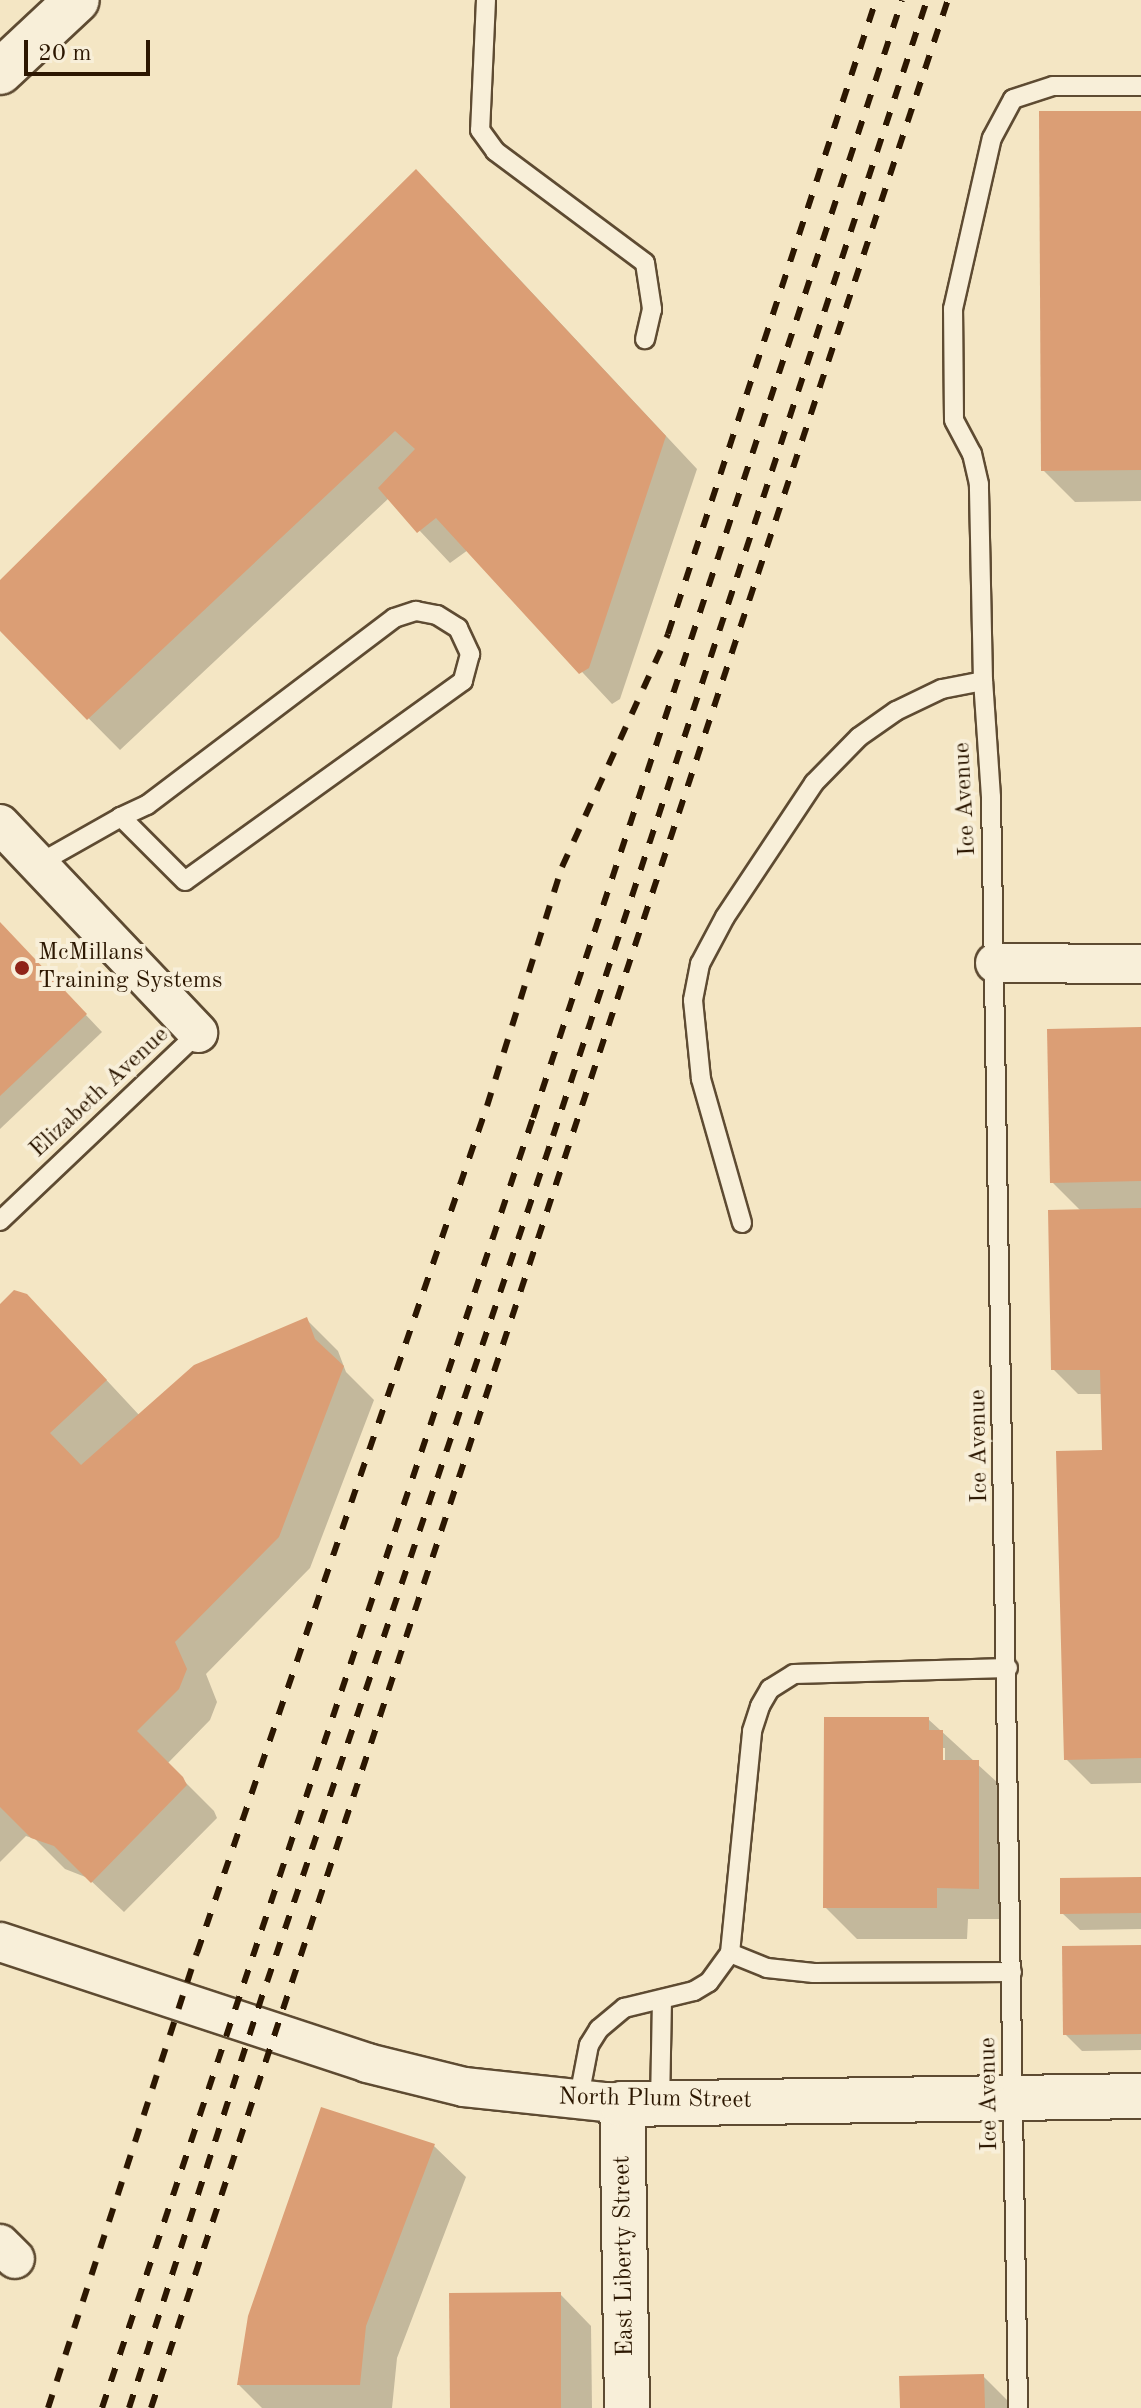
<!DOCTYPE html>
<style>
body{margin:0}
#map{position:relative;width:1141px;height:2408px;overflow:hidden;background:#f4e6c4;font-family:"Old Standard TT",serif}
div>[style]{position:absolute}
.shadow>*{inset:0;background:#0003}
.building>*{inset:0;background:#db9e75}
.roads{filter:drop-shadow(2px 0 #5e4b32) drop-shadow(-2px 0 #5e4b32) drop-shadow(0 2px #5e4b32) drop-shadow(0 -2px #5e4b32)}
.service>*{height:18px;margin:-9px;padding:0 9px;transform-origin:9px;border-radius:9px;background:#f8efd9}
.minor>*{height:38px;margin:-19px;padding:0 19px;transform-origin:19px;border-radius:19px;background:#f8efd9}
.tertiary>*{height:44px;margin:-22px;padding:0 22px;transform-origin:22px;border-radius:22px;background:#f8efd9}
.rail>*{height:6px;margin-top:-3px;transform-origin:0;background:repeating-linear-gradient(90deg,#2c1701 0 14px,transparent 0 28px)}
.dots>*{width:22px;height:22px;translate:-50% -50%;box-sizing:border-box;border:4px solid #f8efd9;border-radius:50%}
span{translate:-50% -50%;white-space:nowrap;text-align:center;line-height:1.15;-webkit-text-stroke:8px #f8efd9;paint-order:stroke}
.street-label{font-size:24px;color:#2c1701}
.poi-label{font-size:24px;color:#2c1701}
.left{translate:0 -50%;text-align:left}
.scale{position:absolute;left:24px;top:40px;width:126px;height:36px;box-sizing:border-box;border:4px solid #2c1701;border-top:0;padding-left:10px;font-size:24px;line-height:28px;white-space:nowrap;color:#2c1701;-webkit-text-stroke:6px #f8efd9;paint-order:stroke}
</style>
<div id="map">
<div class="shadow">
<i style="clip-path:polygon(1141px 113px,1141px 501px,1075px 502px,1043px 470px)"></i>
<i style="clip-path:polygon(448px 203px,697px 469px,620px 699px,612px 704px,468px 550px,450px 563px,389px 498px,120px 750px,0 629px,0 583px)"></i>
<i style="clip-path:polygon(0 924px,102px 1032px,0 1129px)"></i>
<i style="clip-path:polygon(1141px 1029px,1141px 1783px,1091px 1784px,1066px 1759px,1104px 1452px,1103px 1394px,1078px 1394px,1053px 1369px,1081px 1211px,1052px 1182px)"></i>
<i style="clip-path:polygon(0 1307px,58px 1328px,140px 1416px,307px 1320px,338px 1351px,346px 1372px,374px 1400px,310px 1568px,206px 1674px,217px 1702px,210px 1720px,167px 1764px,214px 1811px,217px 1818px,124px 1912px,88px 1878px,65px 1869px,35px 1839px,26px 1836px,0 1862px)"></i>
<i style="clip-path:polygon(evenodd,928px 1719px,1010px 1794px,1009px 1919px,968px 1919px,967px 1939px,857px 1939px,825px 1907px,928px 1719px,941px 1748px,945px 1748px,945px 1770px,941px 1770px,941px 1748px)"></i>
<i style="clip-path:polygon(1141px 1879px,1141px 1929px,1080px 1930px,1062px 1913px)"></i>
<i style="clip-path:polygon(1141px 1947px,1141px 2050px,1082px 2051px,1065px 2034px)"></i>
<i style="clip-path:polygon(434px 2146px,466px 2177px,397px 2358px,392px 2408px,262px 2408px,239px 2385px)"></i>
<i style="clip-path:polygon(560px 2294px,591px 2326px,592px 2408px,452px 2408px)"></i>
<i style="clip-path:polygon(983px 2376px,1015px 2408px,902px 2408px)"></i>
</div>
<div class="building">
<i style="clip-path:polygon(1039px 111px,1141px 111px,1141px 470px,1041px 471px)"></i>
<i style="clip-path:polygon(416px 169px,666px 436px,589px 668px,579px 674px,436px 518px,417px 533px,378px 488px,415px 449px,395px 431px,87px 720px,0 631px,0 580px)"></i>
<i style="clip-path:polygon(0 922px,87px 1014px,0 1096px)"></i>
<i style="clip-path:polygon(1141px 1027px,1141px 1181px,1050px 1183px,1047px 1029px)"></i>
<i style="clip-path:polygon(1141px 1208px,1141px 1758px,1064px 1760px,1056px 1451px,1102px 1450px,1100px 1370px,1051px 1370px,1048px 1210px)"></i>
<i style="clip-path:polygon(14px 1290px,27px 1294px,107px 1380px,50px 1433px,81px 1465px,194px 1365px,307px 1317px,315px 1339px,344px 1366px,279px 1537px,175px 1642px,187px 1669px,179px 1689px,137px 1731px,183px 1777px,187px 1785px,91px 1883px,54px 1846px,31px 1838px,0 1807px,0 1304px)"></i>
<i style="clip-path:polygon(824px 1717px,929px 1717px,929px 1730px,943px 1730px,943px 1760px,979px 1760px,979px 1889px,937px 1888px,937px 1908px,823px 1908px)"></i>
<i style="clip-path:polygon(1141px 1877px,1141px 1913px,1060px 1914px,1060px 1878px)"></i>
<i style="clip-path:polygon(1141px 1945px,1141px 2034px,1063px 2035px,1062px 1946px)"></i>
<i style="clip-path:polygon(321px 2107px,435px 2144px,366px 2326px,360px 2385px,237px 2385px,248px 2316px)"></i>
<i style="clip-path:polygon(561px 2292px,561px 2408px,450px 2408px,449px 2293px)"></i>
<i style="clip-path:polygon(984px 2374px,985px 2408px,900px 2408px,899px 2376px)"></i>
</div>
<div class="roads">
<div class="service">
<i style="left:486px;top:0;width:130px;rotate:92.6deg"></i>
<i style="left:480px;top:130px;width:26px;rotate:54deg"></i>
<i style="left:495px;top:151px;width:187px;rotate:36.7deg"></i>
<i style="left:645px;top:263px;width:47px;rotate:81.3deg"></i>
<i style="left:652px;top:309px;width:31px;rotate:103deg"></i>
<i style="left:38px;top:864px;width:95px;rotate:-29.5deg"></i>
<i style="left:121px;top:817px;width:29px;rotate:-25deg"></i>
<i style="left:147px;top:805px;width:310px;rotate:-37.1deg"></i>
<i style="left:394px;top:618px;width:23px;rotate:-18deg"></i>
<i style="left:416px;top:611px;width:21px;rotate:11deg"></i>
<i style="left:437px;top:615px;width:25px;rotate:32deg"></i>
<i style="left:458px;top:628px;width:29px;rotate:65deg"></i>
<i style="left:470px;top:654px;width:28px;rotate:105deg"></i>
<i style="left:463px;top:681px;width:342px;rotate:144.3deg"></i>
<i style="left:185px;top:881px;width:91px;rotate:-135deg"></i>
<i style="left:0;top:1221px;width:273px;rotate:-43.5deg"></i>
<i style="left:742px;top:1223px;width:150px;rotate:-105.9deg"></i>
<i style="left:701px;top:1079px;width:79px;rotate:-95.8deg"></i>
<i style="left:693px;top:1000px;width:37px;rotate:-79deg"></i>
<i style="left:700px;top:964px;width:53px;rotate:-62deg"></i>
<i style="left:725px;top:917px;width:161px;rotate:-56.4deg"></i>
<i style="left:814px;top:783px;width:64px;rotate:-45.6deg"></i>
<i style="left:859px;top:737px;width:45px;rotate:-35.1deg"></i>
<i style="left:896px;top:711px;width:51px;rotate:-25.6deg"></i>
<i style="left:942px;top:689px;width:42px;rotate:-11deg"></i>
<i style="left:730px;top:1953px;width:40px;rotate:22deg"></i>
<i style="left:767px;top:1968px;width:47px;rotate:6.1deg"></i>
<i style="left:814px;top:1973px;width:198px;rotate:-0.3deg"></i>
<i style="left:578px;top:2102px;width:58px;rotate:-79.1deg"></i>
<i style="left:589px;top:2045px;width:19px;rotate:-58deg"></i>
<i style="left:599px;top:2029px;width:33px;rotate:-40deg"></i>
<i style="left:624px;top:2008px;width:72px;rotate:-13.7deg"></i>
<i style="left:694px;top:1991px;width:17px;rotate:-31deg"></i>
<i style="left:709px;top:1982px;width:36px;rotate:-54deg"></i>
<i style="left:730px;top:1953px;width:223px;rotate:-84.3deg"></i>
<i style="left:752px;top:1731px;width:26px;rotate:-72deg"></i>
<i style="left:760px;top:1706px;width:20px;rotate:-60deg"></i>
<i style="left:770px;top:1689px;width:28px;rotate:-32deg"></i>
<i style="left:794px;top:1674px;width:214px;rotate:-1.6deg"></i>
<i style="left:660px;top:2104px;width:104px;rotate:-88.9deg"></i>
<i style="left:1018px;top:2408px;width:1611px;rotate:-90.96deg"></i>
<i style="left:991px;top:797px;width:116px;rotate:-93.9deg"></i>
<i style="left:983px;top:681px;width:197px;rotate:-91.2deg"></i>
<i style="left:979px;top:484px;width:31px;rotate:-103deg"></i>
<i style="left:972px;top:454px;width:38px;rotate:-118deg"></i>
<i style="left:954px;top:420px;width:111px;rotate:-90.5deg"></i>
<i style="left:953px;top:309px;width:175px;rotate:-77.2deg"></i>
<i style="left:992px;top:138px;width:44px;rotate:-61.7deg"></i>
<i style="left:1013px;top:99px;width:42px;rotate:-18deg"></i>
<i style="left:1053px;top:86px;width:88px"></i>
</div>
<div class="minor">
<i style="left:0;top:824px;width:288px;rotate:46.5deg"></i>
<i style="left:995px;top:963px;width:146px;rotate:0.4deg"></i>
<i style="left:0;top:1942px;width:386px;rotate:18.2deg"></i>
<i style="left:367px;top:2063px;width:100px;rotate:13.9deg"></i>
<i style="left:464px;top:2087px;width:159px;rotate:6.1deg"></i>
<i style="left:0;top:2244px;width:21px;rotate:45deg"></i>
</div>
<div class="tertiary">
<i style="left:0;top:72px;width:105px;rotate:-43.1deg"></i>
<i style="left:627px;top:2408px;width:304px;rotate:-90.9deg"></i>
<i style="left:622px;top:2104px;width:519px;rotate:-0.88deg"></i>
</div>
</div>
<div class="rail">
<i style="left:48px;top:2408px;width:479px;rotate:-71.9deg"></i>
<i style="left:197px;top:1953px;width:895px;rotate:-71.1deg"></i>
<i style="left:487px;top:1106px;width:250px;rotate:-72.6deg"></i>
<i style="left:562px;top:867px;width:256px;rotate:-65.5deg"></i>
<i style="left:668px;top:634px;width:667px;rotate:-71.84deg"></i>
<i style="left:102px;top:2408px;width:1360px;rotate:-71.53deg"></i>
<i style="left:533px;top:1118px;width:1177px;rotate:-71.73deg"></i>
<i style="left:129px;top:2408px;width:448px;rotate:-72.1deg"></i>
<i style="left:267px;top:1982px;width:893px;rotate:-71.32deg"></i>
<i style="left:553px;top:1136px;width:1196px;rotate:-71.78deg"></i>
<i style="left:151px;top:2408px;width:2536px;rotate:-71.69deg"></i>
</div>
<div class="dots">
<i style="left:22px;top:968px;background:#8f2418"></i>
</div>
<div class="street-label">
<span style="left:966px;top:799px;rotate:-93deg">Ice Avenue</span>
<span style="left:100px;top:1093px;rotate:-43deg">Elizabeth Avenue</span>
<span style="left:980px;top:1446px;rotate:-91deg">Ice Avenue</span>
<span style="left:990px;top:2094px;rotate:-91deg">Ice Avenue</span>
<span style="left:655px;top:2100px;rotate:1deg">North Plum Street</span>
<span style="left:625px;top:2256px;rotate:-91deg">East Liberty Street</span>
</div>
<div class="poi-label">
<span class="left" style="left:38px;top:968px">McMillans<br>Training Systems</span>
</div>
<div class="scale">20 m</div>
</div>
